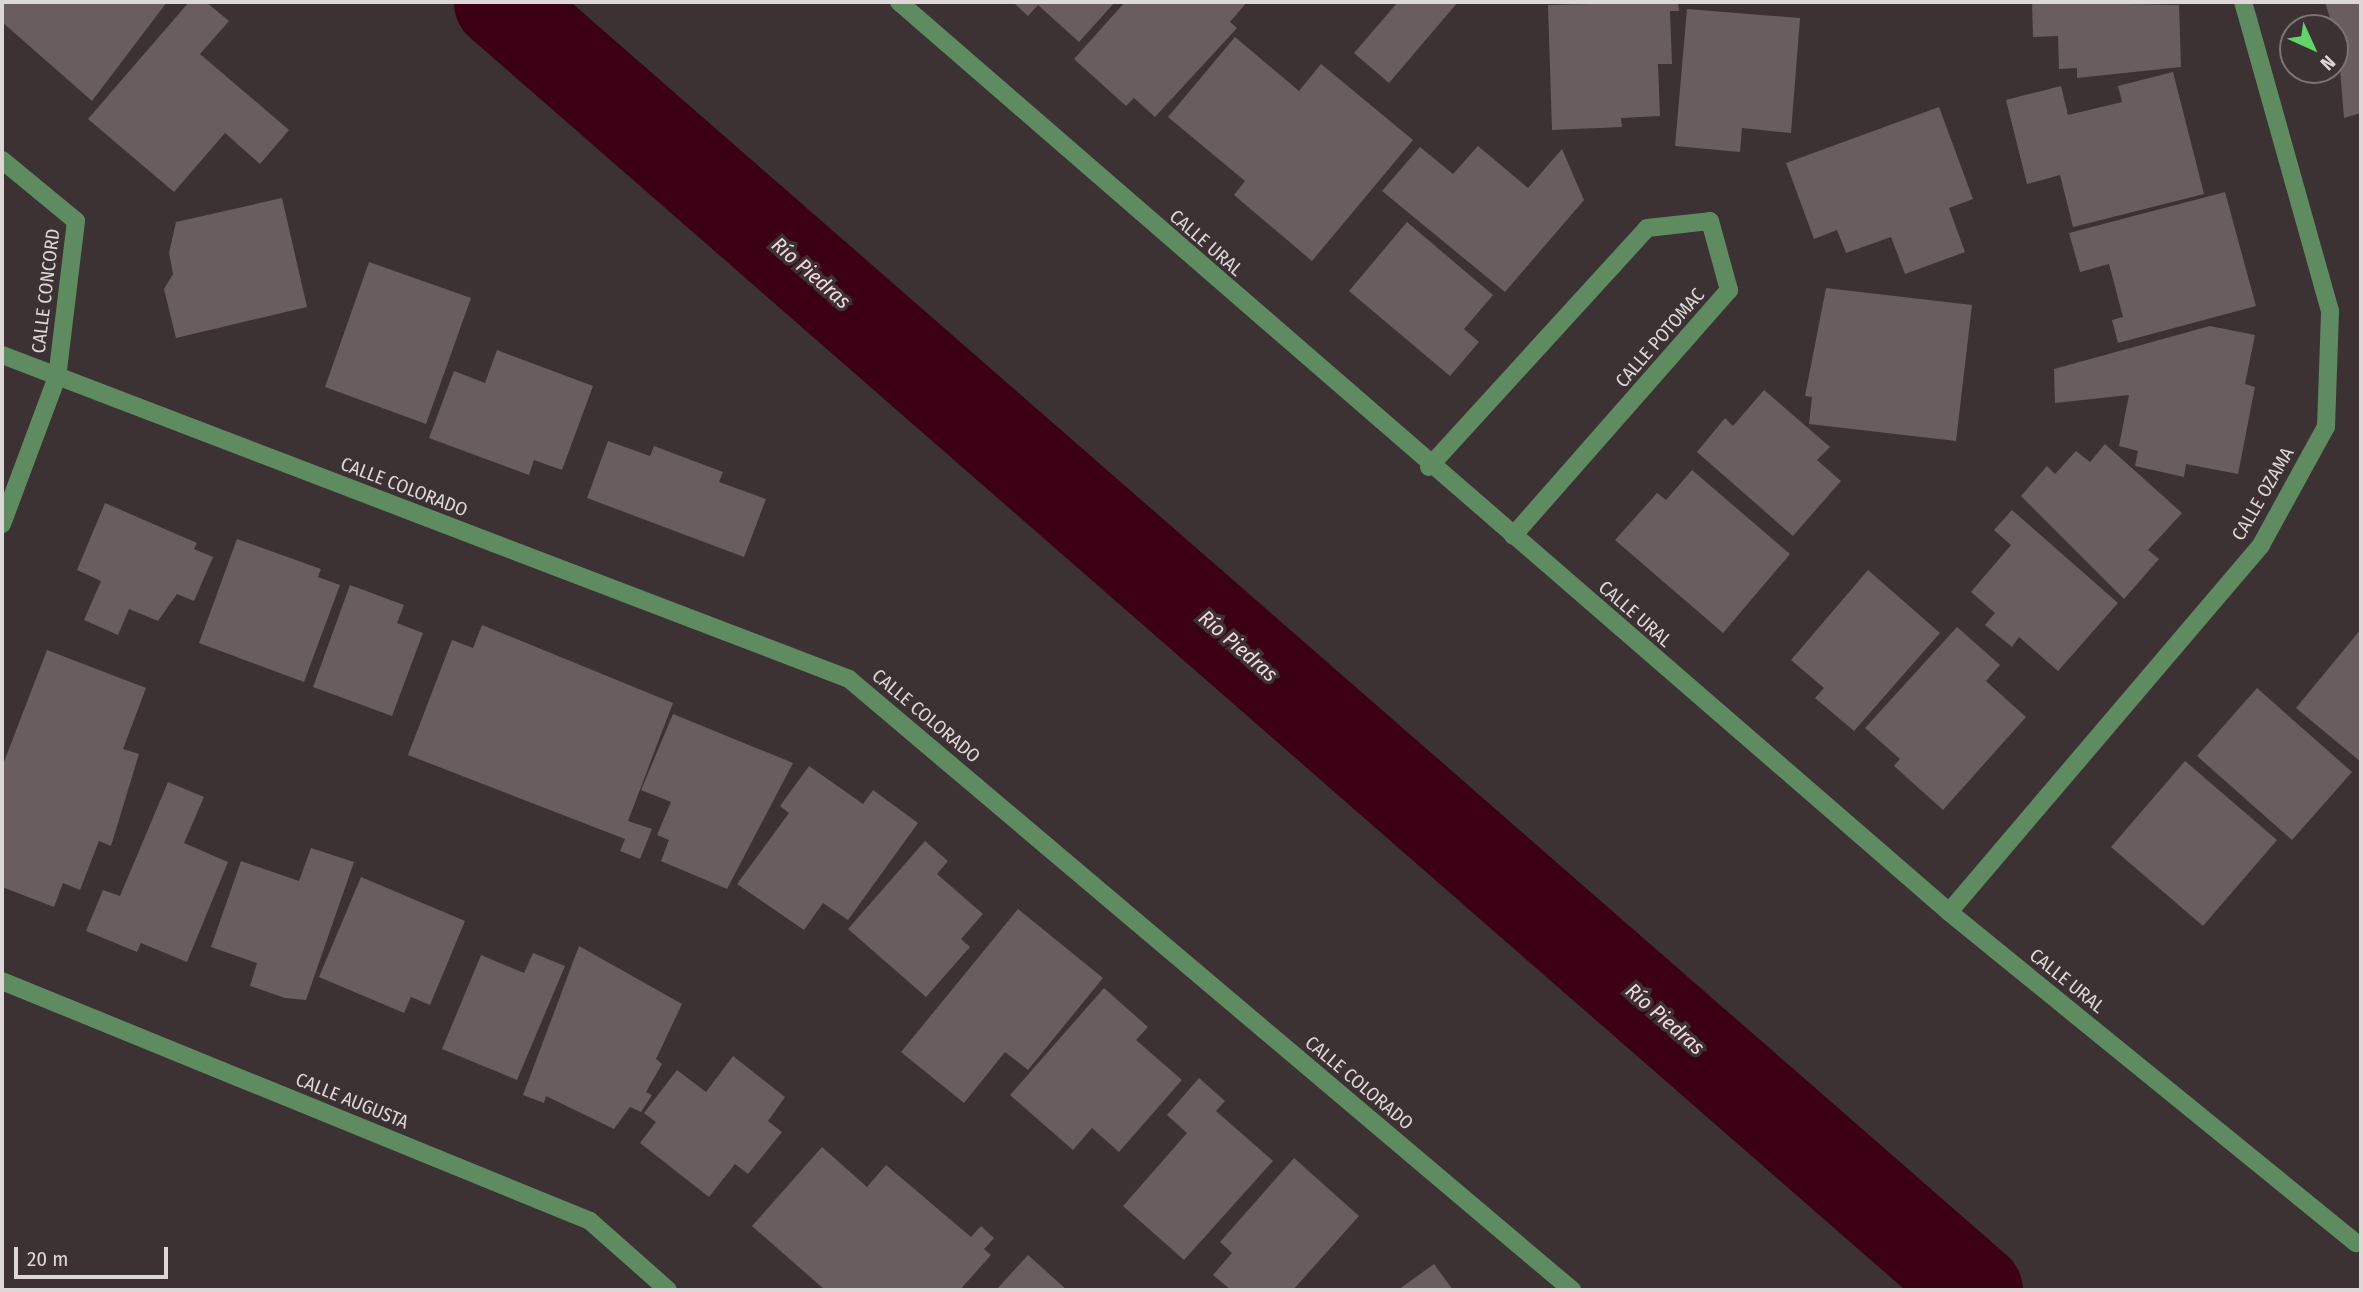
<!DOCTYPE html>
<meta charset="utf-8">
<style>
body{margin:0}
#map{position:relative;width:2363px;height:1292px;overflow:hidden;background:#3c3133;font-family:"Fira Sans Condensed",sans-serif}
div>[style]{position:absolute}
.river>*{height:93px;margin:-46.5px;padding:0 46.5px;transform-origin:46.5px;border-radius:46.5px;background:#3b0014}
.building>*{inset:0;background:#695d5f}
.minor>*{height:18px;margin:-9px;padding:0 9px;transform-origin:9px;border-radius:9px;background:#5f8b60}
span{translate:-50% -50%;white-space:nowrap;text-align:center;line-height:1.15;-webkit-text-stroke:7px #3c3133;paint-order:stroke}
.street-label{font-size:19px;color:#ded7d8}
.water-label{font-size:21px;color:#f3d9de;font-style:italic}
.frame{position:absolute;inset:0;border:4px solid #ded7d8;pointer-events:none}
.north{position:absolute;left:2279px;top:14px;width:70px;height:70px;box-sizing:border-box;background:#3c3133;border:2px solid #7d7375;border-radius:50%;rotate:135deg;font-size:19px;font-weight:700;line-height:28px;text-align:center;color:#ded7d8}
.north::after{content:'';display:block;margin:auto;width:24px;height:32px;background:#61d56a;clip-path:polygon(50% 0,100% 100%,50% 72%,0 100%)}
.scale{position:absolute;left:14px;top:1247px;width:154px;height:32px;box-sizing:border-box;border:4px solid #ded7d8;border-top:0;padding-left:9px;font-size:21px;line-height:24px;white-space:nowrap;color:#ded7d8;-webkit-text-stroke:5px #3c3133;paint-order:stroke}
</style>
<div id="map">
<div class="river">
<i style="left:500px;top:2px;width:1959px;rotate:41.11deg"></i>
</div>
<div class="building">
<i style="clip-path:polygon(2px 2px,167px 2px,92px 101px,2px 22px)"></i>
<i style="clip-path:polygon(189px 2px,206px 2px,229px 21px,200px 54px,289px 130px,260px 164px,225px 133px,174px 192px,88px 119px)"></i>
<i style="clip-path:polygon(1013px 2px,1115px 2px,1079px 42px,1038px 5px,1028px 16px)"></i>
<i style="clip-path:polygon(1125px 2px,1247px 2px,1230px 22px,1237px 28px,1155px 117px,1134px 98px,1126px 106px,1074px 59px)"></i>
<i style="clip-path:polygon(1398px 2px,1458px 2px,1389px 83px,1354px 53px)"></i>
<i style="clip-path:polygon(1678px 2px,1679px 11px,1670px 11px,1672px 64px,1658px 64px,1660px 116px,1621px 118px,1622px 127px,1552px 130px,1548px 5px)"></i>
<i style="clip-path:polygon(2032px 2px,2179px 5px,2181px 67px,2077px 78px,2077px 68px,2059px 69px,2058px 36px,2033px 37px)"></i>
<i style="clip-path:polygon(2325px 2px,2361px 2px,2361px 113px,2344px 118px,2338px 45px)"></i>
<i style="clip-path:polygon(1687px 9px,1800px 18px,1791px 133px,1742px 128px,1740px 152px,1675px 146px)"></i>
<i style="clip-path:polygon(1235px 37px,1299px 91px,1321px 64px,1413px 140px,1312px 261px,1234px 195px,1245px 181px,1168px 117px)"></i>
<i style="clip-path:polygon(2173px 72px,2204px 194px,2073px 227px,2060px 175px,2027px 184px,2006px 100px,2061px 86px,2068px 115px,2122px 102px,2118px 86px)"></i>
<i style="clip-path:polygon(1939px 107px,1973px 199px,1949px 208px,1965px 252px,1905px 274px,1891px 237px,1846px 253px,1837px 230px,1814px 239px,1786px 163px)"></i>
<i style="clip-path:polygon(1478px 146px,1528px 188px,1562px 149px,1584px 200px,1505px 292px,1382px 191px,1420px 147px,1453px 174px)"></i>
<i style="clip-path:polygon(2225px 192px,2256px 306px,2118px 343px,2112px 320px,2123px 317px,2109px 264px,2080px 272px,2069px 233px)"></i>
<i style="clip-path:polygon(282px 198px,307px 307px,176px 338px,164px 289px,173px 274px,169px 253px,176px 222px)"></i>
<i style="clip-path:polygon(1407px 222px,1493px 295px,1464px 329px,1479px 342px,1450px 376px,1349px 291px)"></i>
<i style="clip-path:polygon(369px 262px,471px 298px,426px 424px,325px 387px)"></i>
<i style="clip-path:polygon(1826px 288px,1972px 305px,1956px 441px,1809px 424px,1812px 397px,1805px 396px)"></i>
<i style="clip-path:polygon(2210px 326px,2255px 335px,2245px 384px,2255px 387px,2238px 474px,2186px 464px,2184px 477px,2135px 466px,2138px 451px,2119px 446px,2129px 395px,2055px 403px,2054px 369px)"></i>
<i style="clip-path:polygon(497px 350px,593px 386px,562px 470px,534px 460px,529px 475px,429px 438px,454px 371px,485px 383px)"></i>
<i style="clip-path:polygon(1764px 390px,1830px 447px,1817px 460px,1841px 481px,1793px 536px,1697px 452px,1725px 418px,1733px 426px)"></i>
<i style="clip-path:polygon(608px 441px,650px 456px,654px 446px,723px 472px,719px 482px,766px 499px,744px 557px,587px 498px)"></i>
<i style="clip-path:polygon(2105px 444px,2182px 513px,2148px 550px,2159px 559px,2124px 599px,2021px 496px,2047px 466px,2055px 474px,2076px 451px,2090px 462px)"></i>
<i style="clip-path:polygon(1692px 470px,1790px 554px,1723px 633px,1615px 540px,1657px 493px,1666px 500px)"></i>
<i style="clip-path:polygon(105px 503px,197px 543px,194px 549px,213px 557px,194px 601px,177px 594px,158px 621px,129px 609px,118px 635px,84px 620px,101px 581px,77px 570px)"></i>
<i style="clip-path:polygon(2012px 510px,2118px 603px,2058px 671px,2019px 637px,2012px 647px,1985px 625px,1995px 613px,1971px 592px,2011px 545px,1994px 530px)"></i>
<i style="clip-path:polygon(237px 539px,321px 569px,318px 577px,340px 585px,304px 682px,199px 643px)"></i>
<i style="clip-path:polygon(1868px 570px,1940px 633px,1854px 731px,1815px 698px,1824px 688px,1791px 660px)"></i>
<i style="clip-path:polygon(350px 585px,404px 605px,397px 623px,423px 633px,392px 716px,313px 687px)"></i>
<i style="clip-path:polygon(482px 625px,673px 703px,628px 821px,652px 829px,640px 859px,620px 851px,625px 839px,408px 755px,452px 640px,473px 648px)"></i>
<i style="clip-path:polygon(1957px 627px,2000px 665px,1986px 681px,2026px 717px,1943px 810px,1894px 766px,1900px 759px,1865px 728px)"></i>
<i style="clip-path:polygon(2361px 629px,2361px 762px,2296px 708px)"></i>
<i style="clip-path:polygon(47px 650px,146px 688px,123px 749px,139px 754px,111px 846px,99px 841px,80px 890px,63px 883px,54px 907px,2px 887px,2px 767px)"></i>
<i style="clip-path:polygon(2257px 688px,2352px 772px,2292px 840px,2197px 756px)"></i>
<i style="clip-path:polygon(673px 714px,793px 763px,727px 889px,661px 861px,669px 840px,657px 835px,671px 802px,641px 790px)"></i>
<i style="clip-path:polygon(2185px 761px,2277px 840px,2203px 926px,2111px 847px)"></i>
<i style="clip-path:polygon(809px 766px,863px 804px,873px 790px,918px 823px,848px 920px,823px 903px,804px 930px,737px 884px,789px 813px,780px 806px)"></i>
<i style="clip-path:polygon(168px 782px,204px 797px,184px 843px,228px 862px,187px 962px,141px 943px,137px 952px,86px 931px,103px 890px,120px 896px)"></i>
<i style="clip-path:polygon(925px 841px,948px 861px,937px 874px,983px 914px,961px 939px,970px 947px,926px 997px,848px 929px)"></i>
<i style="clip-path:polygon(311px 848px,354px 862px,306px 1000px,285px 998px,250px 986px,257px 963px,211px 947px,241px 861px,299px 881px)"></i>
<i style="clip-path:polygon(361px 877px,465px 921px,430px 1005px,411px 997px,404px 1013px,319px 977px)"></i>
<i style="clip-path:polygon(1018px 909px,1103px 978px,1028px 1070px,1005px 1052px,964px 1103px,901px 1052px)"></i>
<i style="clip-path:polygon(579px 946px,682px 1004px,656px 1059px,662px 1064px,646px 1092px,652px 1095px,641px 1112px,630px 1107px,614px 1129px,546px 1096px,544px 1103px,523px 1095px)"></i>
<i style="clip-path:polygon(533px 953px,565px 966px,517px 1080px,442px 1049px,481px 955px,524px 973px)"></i>
<i style="clip-path:polygon(1104px 988px,1148px 1027px,1136px 1040px,1182px 1080px,1119px 1152px,1092px 1128px,1073px 1150px,1010px 1095px)"></i>
<i style="clip-path:polygon(733px 1056px,785px 1097px,768px 1121px,782px 1132px,748px 1174px,735px 1164px,709px 1197px,640px 1143px,656px 1122px,644px 1113px,677px 1070px,706px 1092px)"></i>
<i style="clip-path:polygon(1199px 1078px,1225px 1101px,1216px 1111px,1273px 1161px,1184px 1260px,1123px 1206px,1187px 1133px,1167px 1115px)"></i>
<i style="clip-path:polygon(822px 1147px,867px 1187px,886px 1165px,971px 1237px,981px 1226px,994px 1238px,984px 1249px,991px 1255px,960px 1290px,825px 1290px,752px 1226px)"></i>
<i style="clip-path:polygon(1294px 1158px,1359px 1216px,1293px 1290px,1231px 1290px,1213px 1275px,1232px 1253px,1220px 1242px)"></i>
<i style="clip-path:polygon(1028px 1255px,1067px 1290px,996px 1290px)"></i>
<i style="clip-path:polygon(1434px 1264px,1453px 1290px,1398px 1290px)"></i>
</div>
<div class="minor">
<i style="left:899px;top:2px;width:1389px;rotate:40.91deg"></i>
<i style="left:1949px;top:912px;width:525px;rotate:39.12deg"></i>
<i style="left:2px;top:160px;width:96px;rotate:39.5deg"></i>
<i style="left:76px;top:221px;width:157px;rotate:96.9deg"></i>
<i style="left:57px;top:377px;width:157px;rotate:110.5deg"></i>
<i style="left:2px;top:355px;width:907px;rotate:20.93deg"></i>
<i style="left:849px;top:679px;width:947px;rotate:40.2deg"></i>
<i style="left:1429px;top:467px;width:323px;rotate:-47.6deg"></i>
<i style="left:1647px;top:228px;width:63px;rotate:-6.3deg"></i>
<i style="left:1710px;top:221px;width:72px;rotate:74.6deg"></i>
<i style="left:1729px;top:290px;width:327px;rotate:131.3deg"></i>
<i style="left:1949px;top:912px;width:482px;rotate:-49.6deg"></i>
<i style="left:2261px;top:545px;width:135px;rotate:-61.2deg"></i>
<i style="left:2326px;top:427px;width:116px;rotate:-88deg"></i>
<i style="left:2330px;top:311px;width:321px;rotate:-105.7deg"></i>
<i style="left:2px;top:981px;width:635px;rotate:22.2deg"></i>
<i style="left:590px;top:1221px;width:104px;rotate:41.5deg"></i>
</div>
<div class="street-label">
<span style="left:1206px;top:243px;rotate:41deg">CALLE URAL</span>
<span style="left:46px;top:291px;rotate:-83deg">CALLE CONCORD</span>
<span style="left:1660px;top:338px;rotate:-49deg">CALLE POTOMAC</span>
<span style="left:404px;top:487px;rotate:21deg">CALLE COLORADO</span>
<span style="left:2263px;top:494px;rotate:-60deg">CALLE OZAMA</span>
<span style="left:1635px;top:614px;rotate:41deg">CALLE URAL</span>
<span style="left:926px;top:716px;rotate:40deg">CALLE COLORADO</span>
<span style="left:2067px;top:981px;rotate:39deg">CALLE URAL</span>
<span style="left:1359px;top:1083px;rotate:40deg">CALLE COLORADO</span>
<span style="left:352px;top:1101px;rotate:22deg">CALLE AUGUSTA</span>
</div>
<div class="water-label">
<span style="left:811px;top:273px;rotate:41deg">Río Piedras</span>
<span style="left:1238px;top:646px;rotate:41deg">Río Piedras</span>
<span style="left:1665px;top:1019px;rotate:41deg">Río Piedras</span>
</div>
<div class="frame"></div>
<div class="north">N</div>
<div class="scale">20 m</div>
</div>
